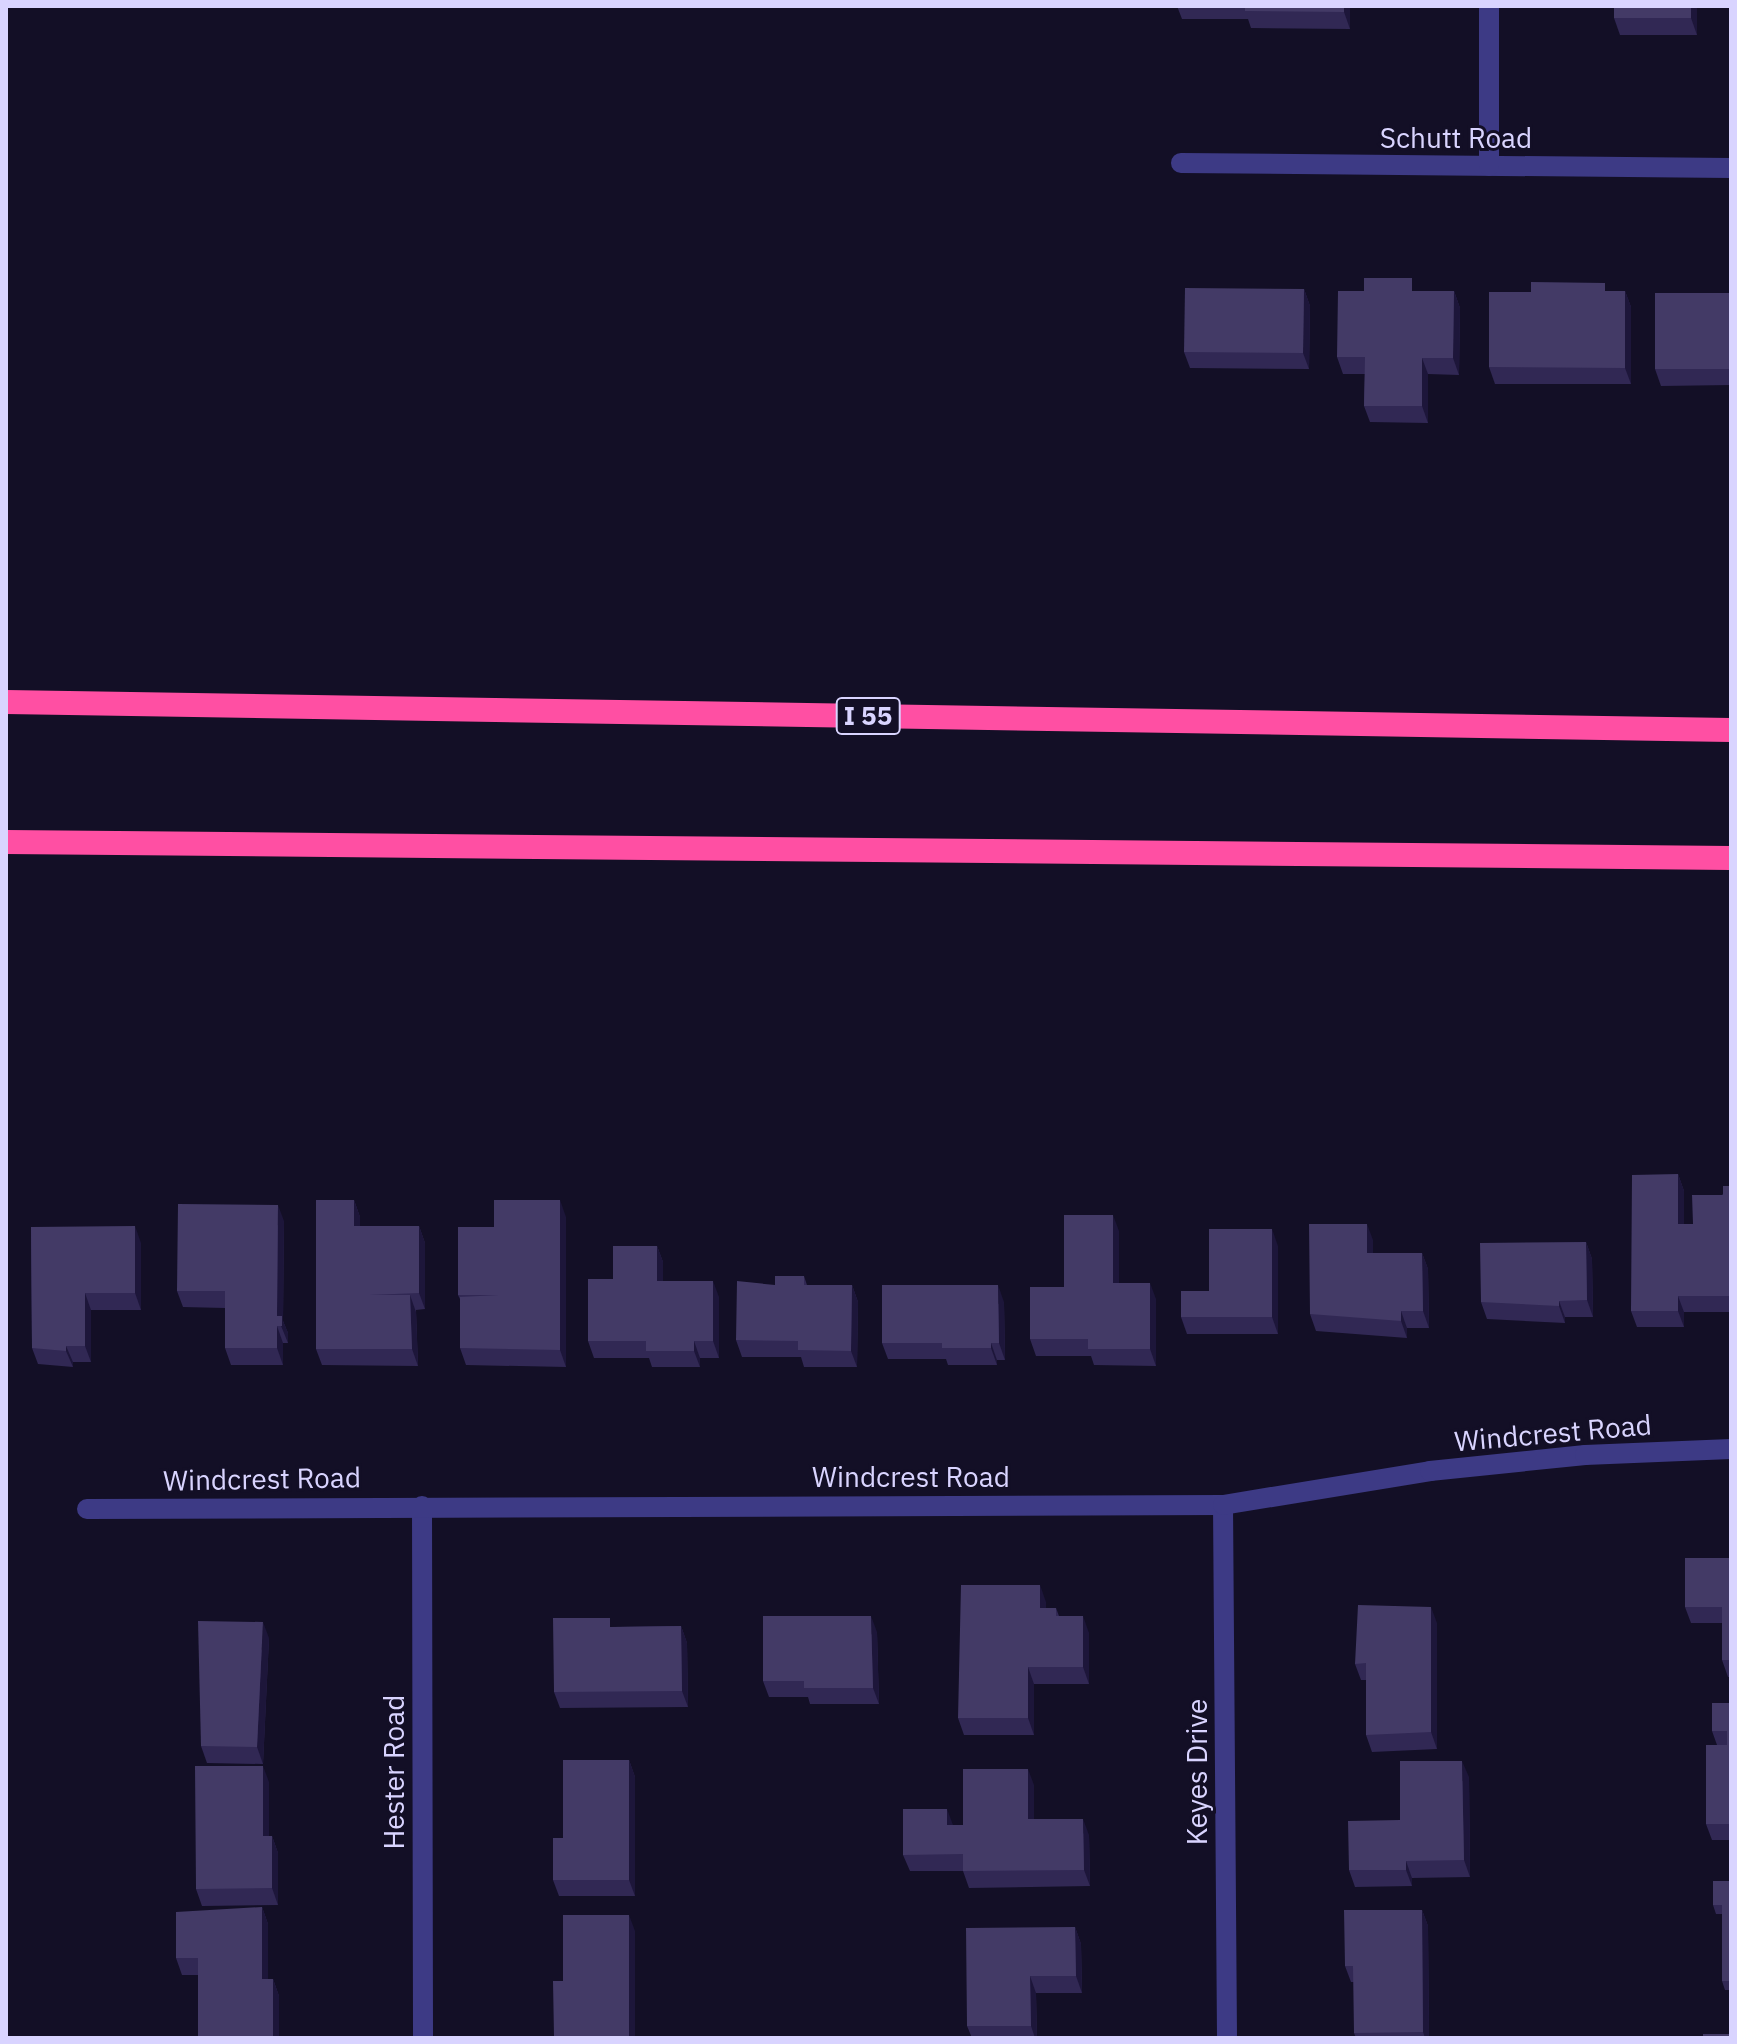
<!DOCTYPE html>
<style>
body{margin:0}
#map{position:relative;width:1737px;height:2044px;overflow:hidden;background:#130f26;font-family:"IBM Plex Sans",sans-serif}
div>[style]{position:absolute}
.minor>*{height:20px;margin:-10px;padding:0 10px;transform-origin:10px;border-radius:10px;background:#3d3a85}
.highway>*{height:24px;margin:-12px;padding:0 12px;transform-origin:12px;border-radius:12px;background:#ff4fa3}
.wall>*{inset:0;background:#312854}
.shaded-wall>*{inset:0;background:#1d163a}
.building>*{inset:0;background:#433a66}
span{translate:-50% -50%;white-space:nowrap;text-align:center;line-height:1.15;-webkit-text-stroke:6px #130f26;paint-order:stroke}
.shield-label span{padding:2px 6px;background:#130f26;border:2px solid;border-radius:6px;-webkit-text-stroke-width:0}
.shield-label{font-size:26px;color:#d9d4ff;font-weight:700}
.street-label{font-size:28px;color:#d9d4ff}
.frame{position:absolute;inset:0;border:8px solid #d9d4ff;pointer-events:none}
</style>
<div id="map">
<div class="minor">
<i style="left:1181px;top:163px;width:550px;rotate:0.52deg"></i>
<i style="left:1489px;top:166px;width:160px;rotate:-90deg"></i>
<i style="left:1223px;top:1505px;width:533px;rotate:89.57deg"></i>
<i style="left:422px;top:1506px;width:532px;rotate:89.89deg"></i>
<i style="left:87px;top:1509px;width:1136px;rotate:-0.2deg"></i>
<i style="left:1223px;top:1505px;width:210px;rotate:-9.3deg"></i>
<i style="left:1430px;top:1471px;width:156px;rotate:-5.9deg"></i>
<i style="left:1585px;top:1455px;width:146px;rotate:-2.4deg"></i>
</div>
<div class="highway">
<i style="left:6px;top:702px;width:1725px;rotate:0.93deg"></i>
<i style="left:6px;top:842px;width:1725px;rotate:0.53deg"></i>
</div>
<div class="wall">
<i style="clip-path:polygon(1177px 6px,1350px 6px,1350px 29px,1251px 28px,1248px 19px,1182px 19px)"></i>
<i style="clip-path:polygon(1697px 6px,1697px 35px,1620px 35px,1614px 18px)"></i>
<i style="clip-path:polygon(1304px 289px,1310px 306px,1309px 369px,1190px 368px,1184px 352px)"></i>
<i style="clip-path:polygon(1417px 291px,1454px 291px,1460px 308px,1459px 375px,1428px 374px,1428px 423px,1370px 422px,1364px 406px,1365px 374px,1343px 374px,1337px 357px)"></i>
<i style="clip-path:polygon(1625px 291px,1631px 307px,1631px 384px,1495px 384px,1489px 367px,1531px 292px)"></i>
<i style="clip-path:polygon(1731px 293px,1731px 385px,1661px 386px,1655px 369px)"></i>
<i style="clip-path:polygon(1678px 1174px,1684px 1191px,1684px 1224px,1693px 1224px,1731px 1186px,1731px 1312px,1684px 1312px,1684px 1327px,1637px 1327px,1631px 1311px)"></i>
<i style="clip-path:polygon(354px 1200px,360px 1217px,360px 1226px,419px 1226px,425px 1243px,425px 1309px,416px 1310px,418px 1366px,322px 1365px,316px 1349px)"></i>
<i style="clip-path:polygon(566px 1217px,566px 1367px,466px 1365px,460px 1348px,460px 1299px,458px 1295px,494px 1227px)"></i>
<i style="clip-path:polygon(284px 1221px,283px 1321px,288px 1333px,288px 1343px,283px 1343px,283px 1365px,231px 1365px,225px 1348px,225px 1308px,183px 1307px,177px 1291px)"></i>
<i style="clip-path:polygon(31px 1227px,141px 1243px,141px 1310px,91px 1310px,91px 1362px,73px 1362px,73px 1367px,38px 1364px,32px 1348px)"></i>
<i style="clip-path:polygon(1119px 1231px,1119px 1283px,1156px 1299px,1156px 1366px,1094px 1365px,1091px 1356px,1036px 1356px,1030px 1339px,1064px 1287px)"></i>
<i style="clip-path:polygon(1373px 1240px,1373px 1253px,1422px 1253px,1428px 1269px,1429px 1328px,1407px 1328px,1407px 1338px,1316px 1331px,1310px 1314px)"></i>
<i style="clip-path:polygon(1586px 1242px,1592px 1259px,1593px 1317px,1565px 1317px,1565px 1323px,1487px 1319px,1481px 1302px)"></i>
<i style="clip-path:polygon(657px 1246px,663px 1262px,663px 1281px,719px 1297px,719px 1358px,700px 1358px,700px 1367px,652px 1367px,649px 1358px,594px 1358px,588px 1341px,613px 1279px)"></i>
<i style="clip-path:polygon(1278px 1246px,1278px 1334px,1187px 1334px,1181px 1317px,1209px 1291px)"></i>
<i style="clip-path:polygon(804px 1276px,807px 1285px,852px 1285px,858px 1302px,857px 1367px,804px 1367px,801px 1357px,742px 1357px,736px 1340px,775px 1285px)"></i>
<i style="clip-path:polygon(1004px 1302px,1005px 1360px,997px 1360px,997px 1365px,948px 1365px,946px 1359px,888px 1359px,882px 1343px)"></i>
<i style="clip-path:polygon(1731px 1558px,1731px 1677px,1728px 1677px,1722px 1660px,1722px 1623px,1691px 1623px,1685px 1607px)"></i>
<i style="clip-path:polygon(1046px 1602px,1046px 1608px,1056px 1608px,1059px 1616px,1089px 1633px,1089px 1684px,1034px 1684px,1034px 1735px,964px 1735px,958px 1718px)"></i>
<i style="clip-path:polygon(1437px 1623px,1437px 1749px,1372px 1752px,1366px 1735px,1366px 1680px,1361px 1680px,1355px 1664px)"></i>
<i style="clip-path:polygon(681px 1626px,687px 1643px,688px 1707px,560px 1708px,554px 1692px,614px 1627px)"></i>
<i style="clip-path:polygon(877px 1632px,879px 1704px,810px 1704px,808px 1697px,769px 1697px,763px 1681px)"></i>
<i style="clip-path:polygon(269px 1638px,263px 1764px,207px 1763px,201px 1746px)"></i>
<i style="clip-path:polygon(1731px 1703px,1731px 1840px,1712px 1840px,1706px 1824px,1717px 1745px,1712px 1731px)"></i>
<i style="clip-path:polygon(629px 1760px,635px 1777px,635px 1896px,559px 1896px,553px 1880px,563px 1838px)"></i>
<i style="clip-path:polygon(1469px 1777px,1470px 1877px,1412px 1878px,1412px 1886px,1355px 1887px,1349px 1870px,1400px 1820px)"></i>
<i style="clip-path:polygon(269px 1782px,269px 1836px,272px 1836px,278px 1853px,278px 1905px,202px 1906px,196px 1889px)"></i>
<i style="clip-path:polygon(1034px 1785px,1034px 1819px,1089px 1835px,1090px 1886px,969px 1888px,963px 1871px,910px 1871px,903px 1855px,953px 1825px,963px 1825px)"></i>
<i style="clip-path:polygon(1731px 1881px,1731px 1990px,1725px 1990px,1722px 1981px,1722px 1914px,1716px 1914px,1713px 1905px)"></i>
<i style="clip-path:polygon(262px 1907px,268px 1924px,268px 1979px,273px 1979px,279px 1996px,279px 2038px,198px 1975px,182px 1975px,176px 1958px)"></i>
<i style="clip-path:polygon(1422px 1910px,1428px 1926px,1429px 2038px,1356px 2038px,1354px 2033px,1354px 1982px,1351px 1982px,1345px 1966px)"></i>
<i style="clip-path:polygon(1075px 1927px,1081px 1944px,1082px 1993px,1036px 1993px,1037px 2038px,972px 2038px,967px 2026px)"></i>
<i style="clip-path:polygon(635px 1931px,635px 2038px,554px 2038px,554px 2036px,563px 1981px)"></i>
</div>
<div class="shaded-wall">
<i style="clip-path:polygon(1344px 6px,1350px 6px,1350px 29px,1344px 12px)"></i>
<i style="clip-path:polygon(1691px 6px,1697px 6px,1697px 35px,1691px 18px)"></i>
<i style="clip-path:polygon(1304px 289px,1310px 306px,1309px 369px,1303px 353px)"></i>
<i style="clip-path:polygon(1454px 291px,1460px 308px,1459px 375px,1453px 358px)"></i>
<i style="clip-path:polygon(1625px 291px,1631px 307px,1631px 384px,1625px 368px)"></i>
<i style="clip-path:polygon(1422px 358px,1428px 374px,1428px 423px,1422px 406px)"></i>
<i style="clip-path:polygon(1678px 1174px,1684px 1191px,1684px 1241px,1678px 1224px)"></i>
<i style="clip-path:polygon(354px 1200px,360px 1217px,360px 1243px,354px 1226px)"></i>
<i style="clip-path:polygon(560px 1200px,566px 1217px,566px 1367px,560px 1350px)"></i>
<i style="clip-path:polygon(278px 1205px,284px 1221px,283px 1321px,288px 1333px,288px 1343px,277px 1316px)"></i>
<i style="clip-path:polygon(1113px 1215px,1119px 1231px,1119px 1299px,1113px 1283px)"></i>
<i style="clip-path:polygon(1367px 1224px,1373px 1240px,1373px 1270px,1367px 1253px)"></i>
<i style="clip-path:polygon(135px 1226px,141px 1243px,141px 1310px,135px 1293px)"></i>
<i style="clip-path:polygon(419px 1226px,425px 1243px,425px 1309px,419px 1293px)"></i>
<i style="clip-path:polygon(1272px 1229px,1278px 1246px,1278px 1334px,1272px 1317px)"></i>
<i style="clip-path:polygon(1586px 1242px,1592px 1259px,1593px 1317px,1587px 1300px)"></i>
<i style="clip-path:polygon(657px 1246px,663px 1262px,663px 1297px,657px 1281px)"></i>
<i style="clip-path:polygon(1422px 1253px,1428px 1269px,1429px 1328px,1423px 1311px)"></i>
<i style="clip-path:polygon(713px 1281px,719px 1297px,719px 1358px,713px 1341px)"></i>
<i style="clip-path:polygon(1150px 1283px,1156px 1299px,1156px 1366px,1150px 1349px)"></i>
<i style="clip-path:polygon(852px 1285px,858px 1302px,857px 1367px,851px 1351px)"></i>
<i style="clip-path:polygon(998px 1285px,1004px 1302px,1005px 1360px,999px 1343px)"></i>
<i style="clip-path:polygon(85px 1293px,91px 1310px,91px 1362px,85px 1346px)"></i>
<i style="clip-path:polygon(410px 1295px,416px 1312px,418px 1366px,412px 1349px)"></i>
<i style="clip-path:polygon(1678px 1296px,1684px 1312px,1684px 1327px,1678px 1311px)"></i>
<i style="clip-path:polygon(1559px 1301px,1565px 1317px,1565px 1323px,1559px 1306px)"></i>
<i style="clip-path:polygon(1401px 1311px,1407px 1328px,1407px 1338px,1401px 1321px)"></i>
<i style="clip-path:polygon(277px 1326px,283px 1343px,283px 1365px,277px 1348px)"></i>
<i style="clip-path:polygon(694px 1341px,700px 1358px,700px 1367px,694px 1351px)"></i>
<i style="clip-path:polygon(991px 1343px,997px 1360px,997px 1365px,991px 1348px)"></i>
<i style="clip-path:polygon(66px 1346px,73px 1362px,73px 1367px,66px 1351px)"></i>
<i style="clip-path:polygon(1040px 1585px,1046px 1602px,1046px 1625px,1040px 1608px)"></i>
<i style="clip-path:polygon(1431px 1607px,1437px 1623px,1437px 1749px,1431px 1732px)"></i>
<i style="clip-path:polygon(871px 1616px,877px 1632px,879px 1704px,873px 1688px)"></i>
<i style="clip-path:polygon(1083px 1616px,1089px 1633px,1089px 1684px,1083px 1667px)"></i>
<i style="clip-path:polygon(263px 1622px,269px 1638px,263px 1764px,257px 1747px)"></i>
<i style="clip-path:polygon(681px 1626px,687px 1643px,688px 1707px,682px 1691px)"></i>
<i style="clip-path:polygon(1028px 1667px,1034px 1684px,1034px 1735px,1028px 1718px)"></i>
<i style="clip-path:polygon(629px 1760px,635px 1777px,635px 1896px,629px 1880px)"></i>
<i style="clip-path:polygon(1462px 1761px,1469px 1777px,1470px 1877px,1464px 1860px)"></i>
<i style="clip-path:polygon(263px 1766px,269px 1782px,269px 1853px,263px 1836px)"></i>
<i style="clip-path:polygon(1028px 1769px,1034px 1785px,1034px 1836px,1028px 1819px)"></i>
<i style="clip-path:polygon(947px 1809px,953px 1825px,947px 1825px)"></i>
<i style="clip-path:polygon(1083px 1819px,1089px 1835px,1090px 1886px,1084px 1870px)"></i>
<i style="clip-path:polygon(272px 1836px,278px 1853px,278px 1905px,272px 1888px)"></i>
<i style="clip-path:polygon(1406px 1861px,1412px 1878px,1412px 1886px,1406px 1870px)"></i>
<i style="clip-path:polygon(262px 1907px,268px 1924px,268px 1996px,262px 1979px)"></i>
<i style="clip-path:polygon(1422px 1910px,1428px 1926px,1429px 2038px,1425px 2038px,1423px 2032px)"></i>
<i style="clip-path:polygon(629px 1915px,635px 1931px,635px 2038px,630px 2038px,629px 2036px)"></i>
<i style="clip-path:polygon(1075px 1927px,1081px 1944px,1082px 1993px,1076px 1976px)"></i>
<i style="clip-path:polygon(1030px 1976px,1036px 1993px,1037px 2038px,1035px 2038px,1031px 2026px)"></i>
<i style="clip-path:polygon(273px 1979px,279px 1996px,279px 2038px,273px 2038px)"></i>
</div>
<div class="building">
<i style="clip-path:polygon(1245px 6px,1344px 6px,1344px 12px,1245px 11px)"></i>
<i style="clip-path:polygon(1614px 6px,1691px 6px,1691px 18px,1614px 18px)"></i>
<i style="clip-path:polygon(1364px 278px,1412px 278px,1412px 291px,1454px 291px,1453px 358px,1422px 358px,1422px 406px,1364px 406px,1365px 357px,1337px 357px,1338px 291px,1364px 291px)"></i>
<i style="clip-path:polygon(1531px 282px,1605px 283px,1605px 291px,1625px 291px,1625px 368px,1489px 367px,1489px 292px,1531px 292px)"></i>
<i style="clip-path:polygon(1185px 288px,1304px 289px,1303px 353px,1184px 352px)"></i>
<i style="clip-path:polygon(1655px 293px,1731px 293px,1731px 369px,1655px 369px)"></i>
<i style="clip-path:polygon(1678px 1174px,1678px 1224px,1693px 1224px,1692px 1195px,1723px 1195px,1723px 1186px,1731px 1186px,1731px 1296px,1678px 1296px,1678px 1311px,1631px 1311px,1632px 1175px)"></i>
<i style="clip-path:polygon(316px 1200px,354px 1200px,354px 1226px,419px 1226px,419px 1293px,369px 1295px,410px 1295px,412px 1349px,316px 1349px)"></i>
<i style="clip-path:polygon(494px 1200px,560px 1200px,560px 1350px,460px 1348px,460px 1297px,499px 1295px,458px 1295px,458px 1227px,494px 1227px)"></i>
<i style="clip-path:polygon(178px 1204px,278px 1205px,277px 1316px,282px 1316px,282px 1326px,277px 1326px,277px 1348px,225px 1348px,225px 1291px,177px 1291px)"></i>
<i style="clip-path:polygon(1064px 1215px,1113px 1215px,1113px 1283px,1150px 1283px,1150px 1349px,1088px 1349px,1088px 1339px,1030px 1339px,1030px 1287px,1064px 1287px)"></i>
<i style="clip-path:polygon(1309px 1224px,1367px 1224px,1367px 1253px,1422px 1253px,1423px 1311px,1401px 1311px,1401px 1321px,1310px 1314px)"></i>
<i style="clip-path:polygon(135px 1226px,135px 1293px,85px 1293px,85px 1346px,66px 1346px,66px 1351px,32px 1348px,31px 1227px)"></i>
<i style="clip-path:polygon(1209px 1229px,1272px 1229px,1272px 1317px,1181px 1317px,1181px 1291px,1209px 1291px)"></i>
<i style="clip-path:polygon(1586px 1242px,1587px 1300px,1559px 1301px,1559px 1306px,1481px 1302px,1480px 1243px)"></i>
<i style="clip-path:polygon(613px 1246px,657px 1246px,657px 1281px,713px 1281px,713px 1341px,694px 1341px,694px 1351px,646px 1351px,646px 1341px,588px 1341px,588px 1279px,613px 1279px)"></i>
<i style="clip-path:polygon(775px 1276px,804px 1276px,804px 1285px,852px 1285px,851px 1351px,798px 1350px,798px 1341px,736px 1340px,737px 1281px,775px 1285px)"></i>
<i style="clip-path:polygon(882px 1285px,998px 1285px,999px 1343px,991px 1343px,991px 1348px,942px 1348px,942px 1343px,882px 1343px)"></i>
<i style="clip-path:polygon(1685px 1558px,1731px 1558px,1731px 1660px,1722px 1660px,1722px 1607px,1685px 1607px)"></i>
<i style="clip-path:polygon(961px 1585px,1040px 1585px,1040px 1608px,1056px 1608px,1056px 1616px,1083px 1616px,1083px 1667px,1028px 1667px,1028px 1718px,958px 1718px)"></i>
<i style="clip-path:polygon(1358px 1605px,1431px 1607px,1431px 1732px,1366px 1735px,1366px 1663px,1355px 1664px)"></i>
<i style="clip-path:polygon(763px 1616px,871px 1616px,873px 1688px,804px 1688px,804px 1681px,763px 1681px)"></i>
<i style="clip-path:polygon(553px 1618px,610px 1618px,610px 1627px,681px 1626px,682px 1691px,554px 1692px)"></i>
<i style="clip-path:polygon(198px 1621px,263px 1622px,257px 1747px,201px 1746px)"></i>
<i style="clip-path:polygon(1712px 1703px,1731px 1703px,1731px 1824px,1706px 1824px,1706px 1745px,1727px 1745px,1727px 1731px,1712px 1731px)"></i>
<i style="clip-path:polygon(563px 1760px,629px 1760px,629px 1880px,553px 1880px,553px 1838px,563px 1838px)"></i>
<i style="clip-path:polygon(1400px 1761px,1462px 1761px,1464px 1860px,1406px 1861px,1406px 1870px,1349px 1870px,1348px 1821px,1400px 1820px)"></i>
<i style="clip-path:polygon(195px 1766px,263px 1766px,263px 1836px,272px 1836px,272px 1888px,196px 1889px)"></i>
<i style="clip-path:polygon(963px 1769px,1028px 1769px,1028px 1819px,1083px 1819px,1084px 1870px,963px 1871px,963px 1854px,903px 1855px,903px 1809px,947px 1809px,947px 1825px,963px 1825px)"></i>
<i style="clip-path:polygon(1713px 1881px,1731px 1881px,1731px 1981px,1722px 1981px,1722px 1905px,1713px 1905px)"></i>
<i style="clip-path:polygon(262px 1907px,262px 1979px,273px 1979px,273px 2038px,198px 2038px,198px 1958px,176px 1958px,176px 1912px)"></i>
<i style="clip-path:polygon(1344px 1910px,1422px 1910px,1423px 2032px,1354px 2033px,1353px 1966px,1345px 1966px)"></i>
<i style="clip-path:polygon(563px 1915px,629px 1915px,629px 2036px,554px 2036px,553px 1981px,563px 1981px)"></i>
<i style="clip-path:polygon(1075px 1927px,1076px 1976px,1030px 1976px,1031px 2026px,967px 2026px,966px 1928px)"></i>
<i style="clip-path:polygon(1703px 2034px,1731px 2034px,1731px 2038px,1703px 2038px)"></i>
</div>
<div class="shield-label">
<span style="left:868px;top:716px">I 55</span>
</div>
<div class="street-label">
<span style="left:1456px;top:138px">Schutt Road</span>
<span style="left:1553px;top:1433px;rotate:-5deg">Windcrest Road</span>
<span style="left:911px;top:1477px">Windcrest Road</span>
<span style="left:262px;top:1479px;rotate:-1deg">Windcrest Road</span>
<span style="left:394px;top:1772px;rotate:-90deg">Hester Road</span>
<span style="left:1197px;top:1772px;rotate:-90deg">Keyes Drive</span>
</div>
<div class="frame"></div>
</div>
